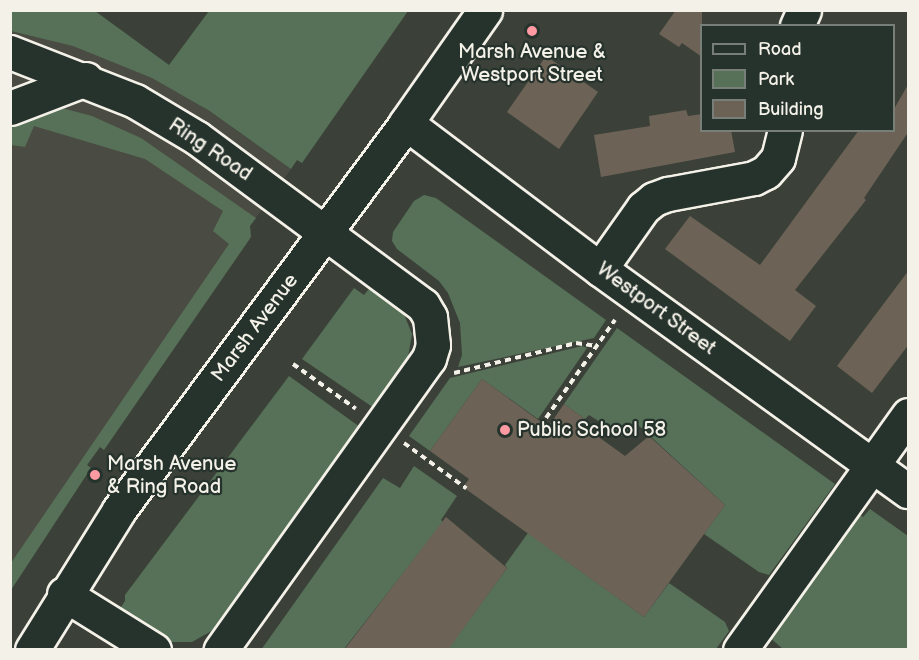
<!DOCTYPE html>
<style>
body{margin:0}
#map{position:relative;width:919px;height:660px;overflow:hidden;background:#3b4139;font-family:"Balsamiq Sans",sans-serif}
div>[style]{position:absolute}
.built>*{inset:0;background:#4a4b42}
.green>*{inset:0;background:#567157}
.building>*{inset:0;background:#6c6356}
.path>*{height:4px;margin-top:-2px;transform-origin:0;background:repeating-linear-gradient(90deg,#f4f1e8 0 6px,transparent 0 10.5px)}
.roads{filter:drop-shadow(2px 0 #f4f1e8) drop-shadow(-2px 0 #f4f1e8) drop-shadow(0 2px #f4f1e8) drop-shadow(0 -2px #f4f1e8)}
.minor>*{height:33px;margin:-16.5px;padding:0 16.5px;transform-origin:16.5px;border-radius:16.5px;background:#26332d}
.dots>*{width:16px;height:16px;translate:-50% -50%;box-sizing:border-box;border:3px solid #26332d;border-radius:50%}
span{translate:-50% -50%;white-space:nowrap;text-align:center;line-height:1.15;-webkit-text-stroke:4.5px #26332d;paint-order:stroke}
.poi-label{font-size:20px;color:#f4f1e8}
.left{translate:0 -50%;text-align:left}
.street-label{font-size:20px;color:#f4f1e8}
.frame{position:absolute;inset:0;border:12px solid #f4f1e8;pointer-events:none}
.legend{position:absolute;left:700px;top:24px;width:195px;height:108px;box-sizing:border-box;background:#26332d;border:2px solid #787f78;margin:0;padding:8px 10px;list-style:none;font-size:18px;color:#f4f1e8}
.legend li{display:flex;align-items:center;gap:12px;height:30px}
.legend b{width:30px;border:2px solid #787f78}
</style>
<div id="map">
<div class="built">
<i style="clip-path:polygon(11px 11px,67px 11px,291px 169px,250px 226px,251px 237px,104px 450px,100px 447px,87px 465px,91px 468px,11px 590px)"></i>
</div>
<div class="green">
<i style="clip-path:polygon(10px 11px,95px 11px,169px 65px,209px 11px,408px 11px,302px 163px,297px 160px,291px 169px,208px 110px,152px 78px,73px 46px,11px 31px)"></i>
<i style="clip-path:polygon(58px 107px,92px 116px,141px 138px,256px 218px,250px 226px,251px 237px,104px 450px,100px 447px,87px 465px,91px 468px,11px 590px,11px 563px,229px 244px,213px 231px,223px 211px,145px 159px,34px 126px,25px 147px,11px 145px,11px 120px)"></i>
<i style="clip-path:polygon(424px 195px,436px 198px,606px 320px,594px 338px,458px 367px,462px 355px,460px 323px,448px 293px,439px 281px,397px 249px,392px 241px,393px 232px,414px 201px)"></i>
<i style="clip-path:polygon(372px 285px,401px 307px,412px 334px,408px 357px,374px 408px,302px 359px,354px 288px,364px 295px)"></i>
<i style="clip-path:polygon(617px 328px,835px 484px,769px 575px,759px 572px,704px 534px,725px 505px,638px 425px,622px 436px,589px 415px,585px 419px,564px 404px)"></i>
<i style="clip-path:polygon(582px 346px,587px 348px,538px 419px,482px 379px,430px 451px,409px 436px,450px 378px)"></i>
<i style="clip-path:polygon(289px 376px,360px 427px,215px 629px,192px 642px,164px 642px,119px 610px,125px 601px,125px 595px)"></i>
<i style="clip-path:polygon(414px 466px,457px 496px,441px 520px,443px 522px,344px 649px,261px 650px,383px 478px,400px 488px)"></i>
<i style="clip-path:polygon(870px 509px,908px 536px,908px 649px,783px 649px,769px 637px,856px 512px,863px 517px)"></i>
<i style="clip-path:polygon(528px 533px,644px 617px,669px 583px,725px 622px,729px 631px,716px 649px,448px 649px,507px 568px,505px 565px)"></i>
</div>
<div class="building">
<i style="clip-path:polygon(676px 10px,702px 10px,702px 57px,682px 43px,679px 47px,659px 34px)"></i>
<i style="clip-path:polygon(546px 56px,598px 92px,559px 149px,507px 112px)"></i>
<i style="clip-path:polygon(909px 83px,909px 131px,864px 198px,866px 200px,795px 290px,816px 306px,790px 341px,665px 249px,690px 216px,760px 265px,859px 130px,894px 130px,894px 109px)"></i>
<i style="clip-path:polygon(686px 110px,688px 116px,702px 114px,702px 130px,731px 130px,735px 152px,601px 177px,594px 135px,650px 126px,649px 116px)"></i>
<i style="clip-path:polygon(909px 270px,909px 344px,872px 393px,837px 366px)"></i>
<i style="clip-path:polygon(482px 379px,548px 427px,564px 404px,585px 419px,582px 425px,625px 456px,649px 436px,725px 505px,644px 617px,463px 487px,469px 479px,430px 451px)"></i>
<i style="clip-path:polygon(446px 517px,507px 568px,448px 650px,344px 650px)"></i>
</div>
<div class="path">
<i style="left:293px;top:364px;width:77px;rotate:35.5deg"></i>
<i style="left:454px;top:373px;width:126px;rotate:-13.8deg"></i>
<i style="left:576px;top:343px;width:21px;rotate:8deg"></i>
<i style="left:546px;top:418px;width:120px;rotate:-54.9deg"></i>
<i style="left:404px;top:443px;width:77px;rotate:36deg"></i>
</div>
<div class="roads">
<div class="minor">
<i style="left:797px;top:26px;width:17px;rotate:-66deg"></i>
<i style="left:10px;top:52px;width:134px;rotate:21.4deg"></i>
<i style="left:135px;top:101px;width:72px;rotate:30.8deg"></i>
<i style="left:197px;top:138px;width:281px;rotate:36.5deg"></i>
<i style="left:423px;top:305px;width:14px;rotate:60deg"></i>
<i style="left:430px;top:317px;width:28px;rotate:84deg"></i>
<i style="left:433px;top:345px;width:14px;rotate:107deg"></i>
<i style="left:429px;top:358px;width:359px;rotate:125.5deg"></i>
<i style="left:10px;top:108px;width:81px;rotate:-20.9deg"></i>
<i style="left:406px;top:123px;width:243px;rotate:37deg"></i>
<i style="left:600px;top:269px;width:380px;rotate:35.8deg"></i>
<i style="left:600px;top:269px;width:75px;rotate:-54.8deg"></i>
<i style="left:643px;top:208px;width:14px;rotate:-39deg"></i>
<i style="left:654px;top:199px;width:15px;rotate:-20deg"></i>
<i style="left:668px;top:194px;width:87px;rotate:-10.5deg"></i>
<i style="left:754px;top:178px;width:13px;rotate:-27deg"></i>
<i style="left:766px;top:172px;width:18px;rotate:-49deg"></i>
<i style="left:778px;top:158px;width:29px;rotate:-76deg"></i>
<i style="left:64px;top:594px;width:106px;rotate:31.9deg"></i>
<i style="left:32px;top:650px;width:165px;rotate:-58.1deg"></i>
<i style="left:119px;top:510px;width:482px;rotate:-53.4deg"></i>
<i style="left:406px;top:123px;width:138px;rotate:-55deg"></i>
<i style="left:740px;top:650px;width:289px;rotate:-54.4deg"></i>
</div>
</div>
<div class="dots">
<i style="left:532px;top:31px;background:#ff9aa2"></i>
<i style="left:505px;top:430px;background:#ff9aa2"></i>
<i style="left:95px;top:475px;background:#ff9aa2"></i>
</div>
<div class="poi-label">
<span style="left:532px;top:64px">Marsh Avenue &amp;<br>Westport Street</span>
<span class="left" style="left:517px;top:430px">Public School 58</span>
<span class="left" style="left:107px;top:476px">Marsh Avenue<br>&amp; Ring Road</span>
</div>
<div class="street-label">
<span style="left:210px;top:150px;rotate:34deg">Ring Road</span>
<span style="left:656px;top:309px;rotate:36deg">Westport Street</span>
<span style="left:255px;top:328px;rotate:-53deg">Marsh Avenue</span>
</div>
<div class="frame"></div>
<ul class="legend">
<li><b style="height:8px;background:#26332d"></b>Road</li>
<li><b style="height:16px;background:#567157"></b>Park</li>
<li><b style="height:16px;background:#6c6356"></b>Building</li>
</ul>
</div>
